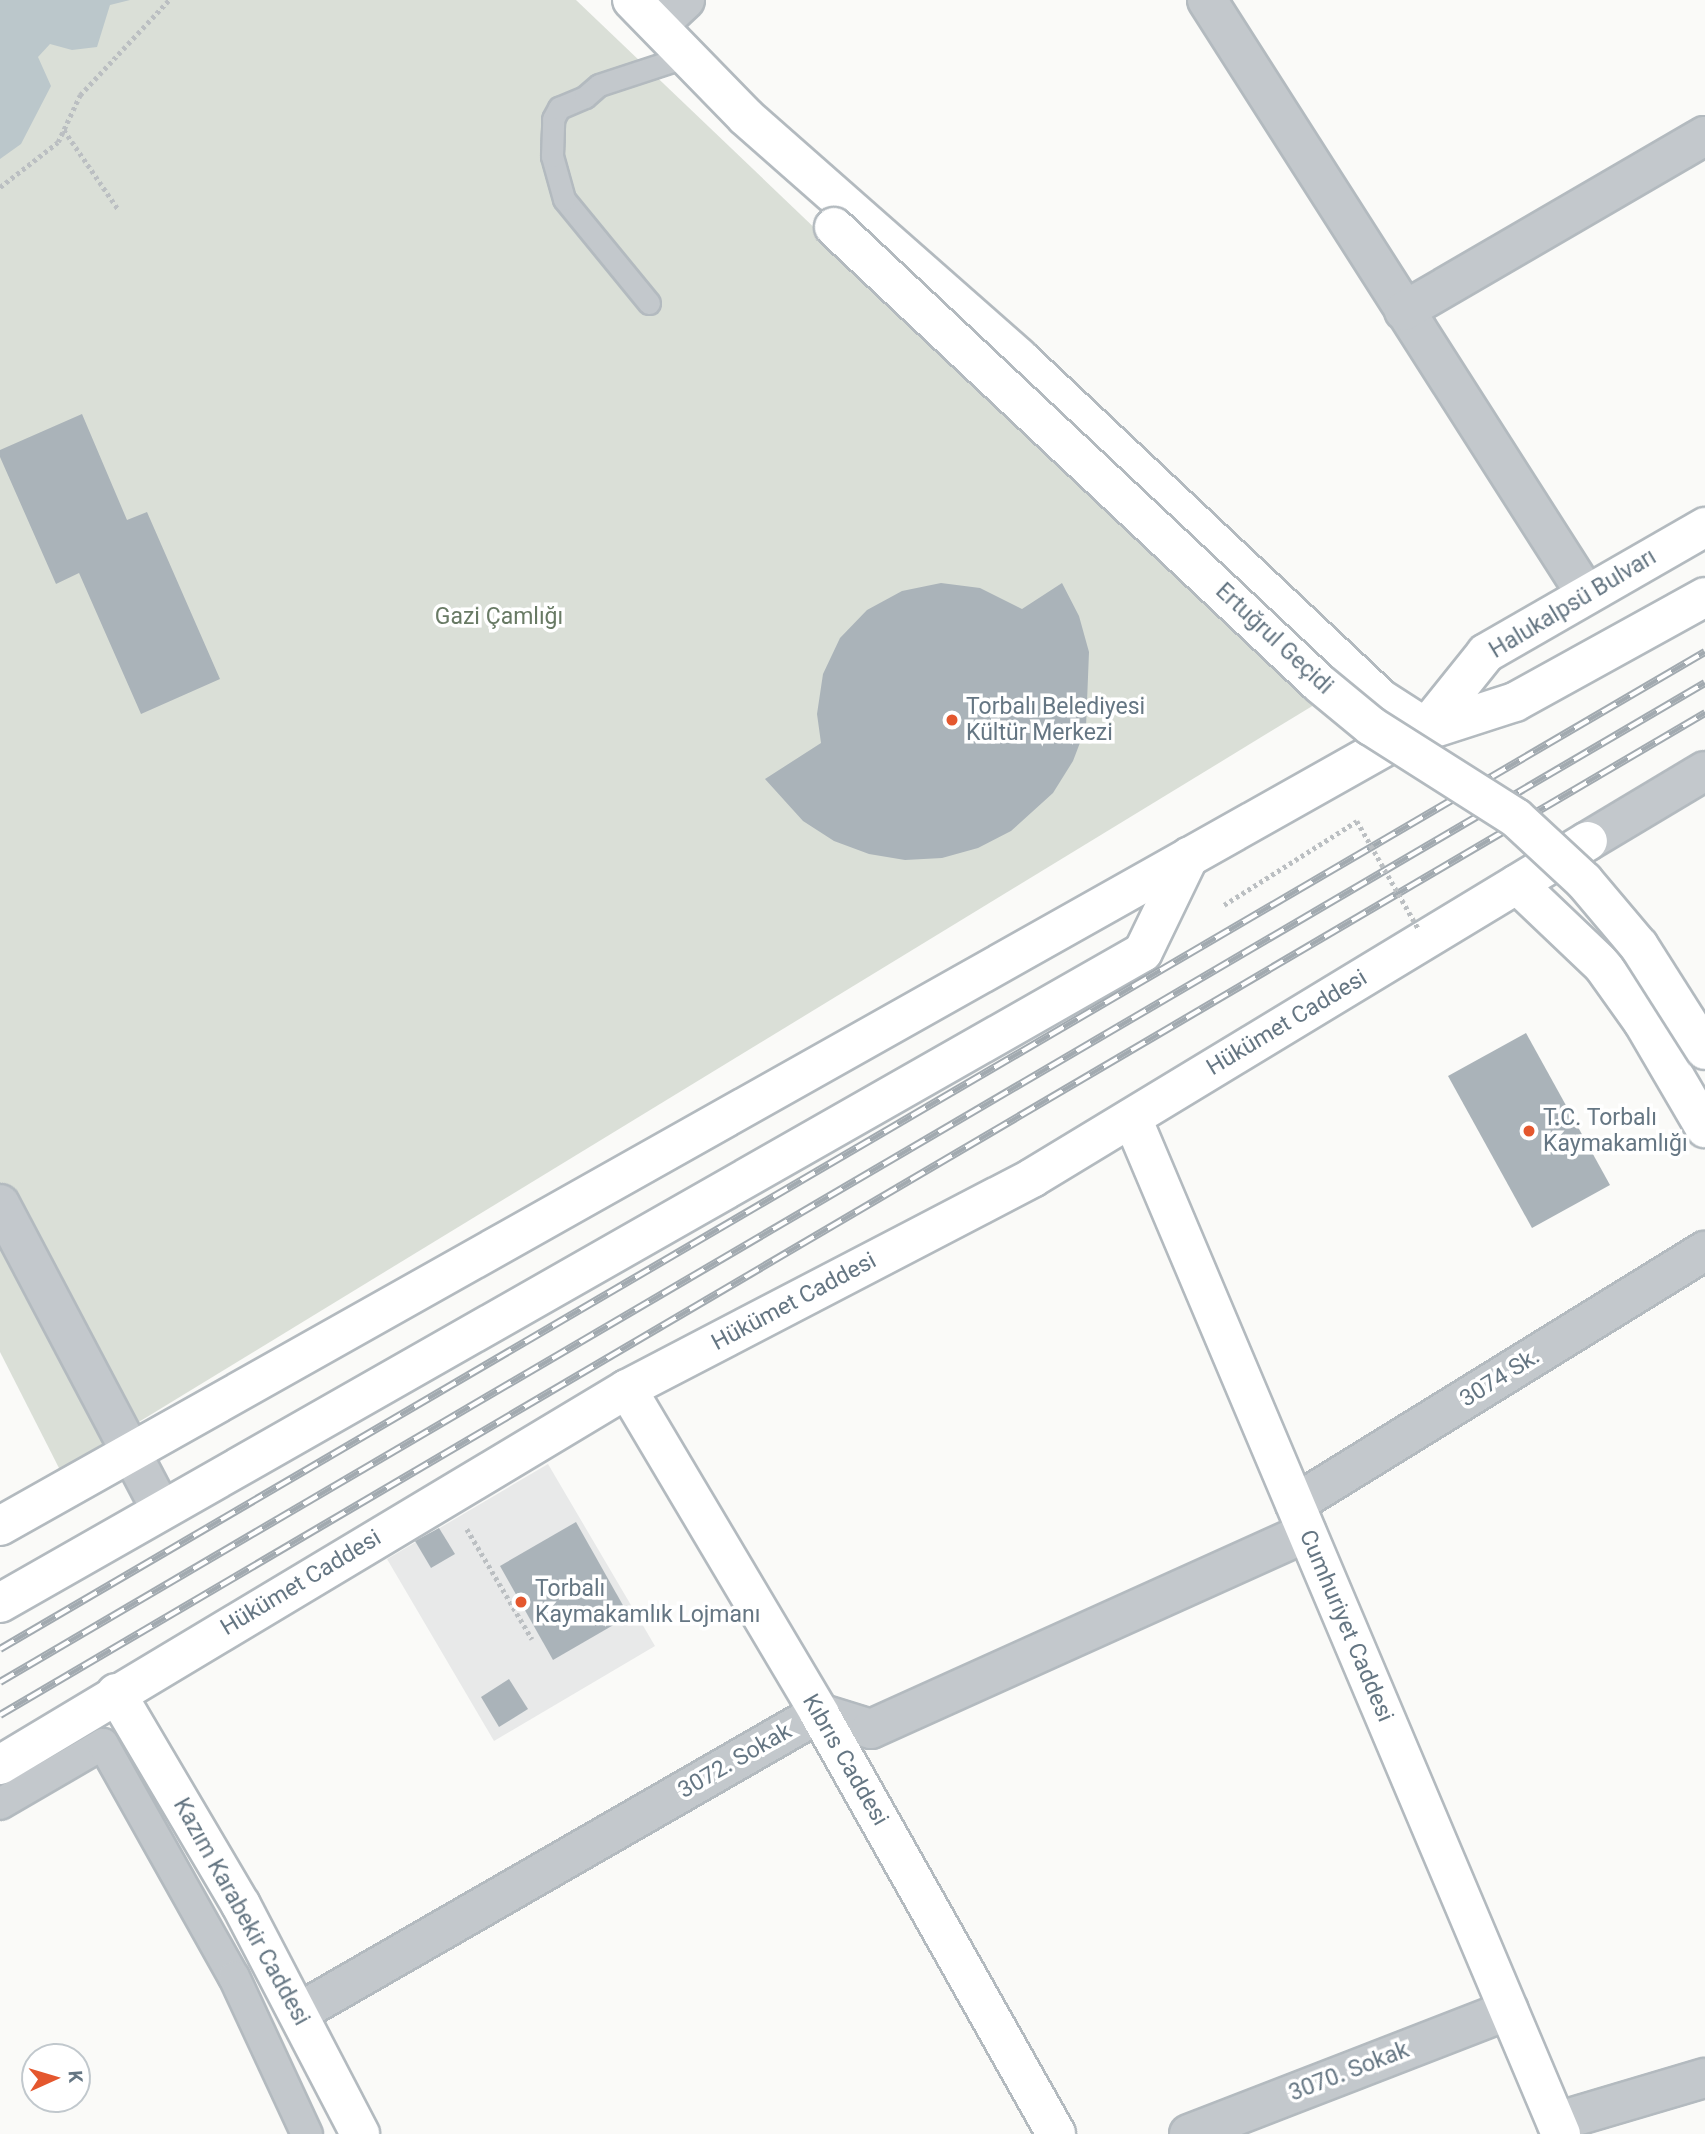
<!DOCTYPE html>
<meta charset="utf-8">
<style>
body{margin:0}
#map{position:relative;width:1705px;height:2134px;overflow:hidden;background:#fafaf8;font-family:Roboto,sans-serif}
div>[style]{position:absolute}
.built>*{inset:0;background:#e8e9e9}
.green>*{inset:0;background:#dadfd7}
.water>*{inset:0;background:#bbc7cb}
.building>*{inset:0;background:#aab3b9}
.path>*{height:4.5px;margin-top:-2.25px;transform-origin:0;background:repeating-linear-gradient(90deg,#bbbfc2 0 3.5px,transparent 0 7px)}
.roads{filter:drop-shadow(2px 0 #b3babf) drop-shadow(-2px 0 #b3babf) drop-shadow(0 2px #b3babf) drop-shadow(0 -2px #b3babf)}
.service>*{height:21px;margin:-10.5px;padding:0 10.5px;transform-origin:10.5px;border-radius:10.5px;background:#c3c8cc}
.pedestrian>*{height:30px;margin:-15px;padding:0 15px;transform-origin:15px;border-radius:15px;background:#c3c8cc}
.minor>*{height:38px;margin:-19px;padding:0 19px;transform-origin:19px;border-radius:19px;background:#c3c8cc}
.secondary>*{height:38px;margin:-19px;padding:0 19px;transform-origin:19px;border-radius:19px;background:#fff}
.rail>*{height:8px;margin-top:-4px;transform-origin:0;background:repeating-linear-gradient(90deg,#fff 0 16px,#a2aab0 0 32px);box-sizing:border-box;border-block:2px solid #a2aab0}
.path-bridge>*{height:4.5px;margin-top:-2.25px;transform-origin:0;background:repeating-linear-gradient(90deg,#bbbfc2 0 3.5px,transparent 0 7px)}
.bridges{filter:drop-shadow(2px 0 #b3babf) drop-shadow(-2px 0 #b3babf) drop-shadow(0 2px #b3babf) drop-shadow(0 -2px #b3babf)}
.secondary-bridge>*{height:38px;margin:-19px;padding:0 19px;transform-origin:19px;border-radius:19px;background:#fff}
.dots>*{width:19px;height:19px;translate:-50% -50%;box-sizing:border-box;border:4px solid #fff;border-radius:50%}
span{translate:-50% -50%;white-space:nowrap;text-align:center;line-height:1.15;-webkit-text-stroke:7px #fff;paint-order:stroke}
.street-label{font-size:23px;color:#657683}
.park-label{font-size:23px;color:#687a64}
.poi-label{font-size:23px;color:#657683}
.left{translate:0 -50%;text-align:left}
.north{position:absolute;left:21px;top:2043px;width:70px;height:70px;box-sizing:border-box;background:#fff;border:2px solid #c1c8cd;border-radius:50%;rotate:86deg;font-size:19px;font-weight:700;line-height:28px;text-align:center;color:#657683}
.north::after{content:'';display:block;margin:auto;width:24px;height:32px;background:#e4572e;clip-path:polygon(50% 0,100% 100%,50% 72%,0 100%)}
</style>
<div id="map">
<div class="built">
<i style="clip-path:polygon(548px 1464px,655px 1646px,494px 1741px,387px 1559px)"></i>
</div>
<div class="green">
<i style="clip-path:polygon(0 0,576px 0,1314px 705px,60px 1470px,0 1352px)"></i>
</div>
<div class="water">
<i style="clip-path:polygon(0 0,130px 0,110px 5px,97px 47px,72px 50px,50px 44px,38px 57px,51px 86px,21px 144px,0 159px)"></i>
</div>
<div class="building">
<i style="clip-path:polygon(82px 414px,127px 520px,147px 512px,220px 679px,141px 714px,79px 573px,56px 584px,0 457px,0 450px)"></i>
<i style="clip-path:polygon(1062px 583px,1079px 616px,1089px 652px,1086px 727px,1073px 761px,1053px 793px,1011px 831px,978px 848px,942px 858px,905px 860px,869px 854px,834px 841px,803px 821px,765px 779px,821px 743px,817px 714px,823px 674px,840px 638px,867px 610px,902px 591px,941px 583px,980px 588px,1022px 609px)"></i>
<i style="clip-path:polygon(1526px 1033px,1610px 1185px,1532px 1228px,1448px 1076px)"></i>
<i style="clip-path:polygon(576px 1522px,629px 1616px,553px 1660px,500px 1566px)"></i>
<i style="clip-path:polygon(439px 1528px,455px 1554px,431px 1568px,415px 1541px)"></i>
<i style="clip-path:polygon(509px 1679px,528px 1709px,499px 1727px,481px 1697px)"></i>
</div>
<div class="path">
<i style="left:64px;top:130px;width:96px;rotate:55.6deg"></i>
<i style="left:0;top:187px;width:73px;rotate:-37.8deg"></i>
<i style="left:58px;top:142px;width:52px;rotate:-64.9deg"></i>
<i style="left:80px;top:95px;width:130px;rotate:-46.9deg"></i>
<i style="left:1224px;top:905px;width:157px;rotate:-32.3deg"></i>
<i style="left:467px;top:1529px;width:128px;rotate:59.4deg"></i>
</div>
<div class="roads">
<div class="service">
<i style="left:649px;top:303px;width:134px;rotate:-129.3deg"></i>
<i style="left:564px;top:199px;width:45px;rotate:-105.6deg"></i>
<i style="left:552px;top:156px;width:37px;rotate:-88deg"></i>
<i style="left:553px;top:119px;width:13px;rotate:-61deg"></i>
<i style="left:559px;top:108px;width:28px;rotate:-23deg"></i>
<i style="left:585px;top:97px;width:18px;rotate:-41deg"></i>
<i style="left:599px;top:85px;width:93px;rotate:-18.2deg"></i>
</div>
<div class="pedestrian">
<i style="left:0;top:1804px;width:119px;rotate:-30.2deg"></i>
<i style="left:103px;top:1744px;width:267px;rotate:60.7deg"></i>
<i style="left:234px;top:1977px;width:173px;rotate:65.1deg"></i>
</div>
<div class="minor">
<i style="left:1207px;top:0;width:705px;rotate:57.46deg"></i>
<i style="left:658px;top:25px;width:37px;rotate:-43deg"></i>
<i style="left:1404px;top:311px;width:348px;rotate:-30.2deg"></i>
<i style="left:1588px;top:841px;width:136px;rotate:-30.9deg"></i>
<i style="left:0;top:1204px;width:346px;rotate:62.2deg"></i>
<i style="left:1295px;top:1504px;width:482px;rotate:-31.7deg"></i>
<i style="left:298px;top:2013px;width:601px;rotate:-29.93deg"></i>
<i style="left:819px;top:1713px;width:54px;rotate:17.1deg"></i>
<i style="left:871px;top:1729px;width:478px;rotate:-24.3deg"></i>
<i style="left:1556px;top:2122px;width:155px;rotate:-16.5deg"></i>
<i style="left:1189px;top:2134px;width:343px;rotate:-21.2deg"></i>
</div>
<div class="secondary">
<i style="left:632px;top:0;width:163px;rotate:45.7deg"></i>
<i style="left:746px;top:117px;width:363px;rotate:41.4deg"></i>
<i style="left:1018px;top:357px;width:499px;rotate:43.3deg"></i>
<i style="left:1381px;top:699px;width:54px;rotate:32.8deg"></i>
<i style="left:1426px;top:728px;width:96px;rotate:-51.3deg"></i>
<i style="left:1486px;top:653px;width:253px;rotate:-29.9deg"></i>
<i style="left:1517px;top:884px;width:119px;rotate:43.6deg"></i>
<i style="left:1603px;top:966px;width:69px;rotate:54.5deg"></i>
<i style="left:1643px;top:1022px;width:123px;rotate:59.7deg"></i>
<i style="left:1132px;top:1118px;width:1103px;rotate:67.11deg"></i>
<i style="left:627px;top:1389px;width:377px;rotate:59.3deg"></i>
<i style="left:819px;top:1713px;width:483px;rotate:60.6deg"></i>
<i style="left:0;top:1526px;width:1603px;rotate:-29.36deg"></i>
<i style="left:1397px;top:740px;width:124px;rotate:-17.9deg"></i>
<i style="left:1515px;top:702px;width:217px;rotate:-28.9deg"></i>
<i style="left:0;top:1603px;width:1315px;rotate:-29.66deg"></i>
<i style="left:1143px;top:952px;width:106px;rotate:-64.2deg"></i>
<i style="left:116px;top:1693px;width:246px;rotate:59.5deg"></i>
<i style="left:241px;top:1905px;width:258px;rotate:62.5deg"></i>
<i style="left:0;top:1765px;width:731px;rotate:-30.95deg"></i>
<i style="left:627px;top:1389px;width:457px;rotate:-27.5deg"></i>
<i style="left:1032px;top:1178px;width:650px;rotate:-31.22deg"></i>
</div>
</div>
<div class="rail">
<i style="left:0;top:1649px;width:1975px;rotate:-30.32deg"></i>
<i style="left:0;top:1682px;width:1976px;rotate:-30.37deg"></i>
<i style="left:0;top:1715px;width:1978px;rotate:-30.44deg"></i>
</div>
<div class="path-bridge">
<i style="left:1357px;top:821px;width:123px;rotate:60.3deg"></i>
</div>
<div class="bridges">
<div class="secondary-bridge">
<i style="left:834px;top:227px;width:667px;rotate:43.24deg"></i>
<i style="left:1320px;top:684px;width:66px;rotate:39.5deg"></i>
<i style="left:1371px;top:726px;width:172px;rotate:32.4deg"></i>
<i style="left:1516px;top:818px;width:93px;rotate:42.8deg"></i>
<i style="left:1584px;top:881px;width:85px;rotate:49.8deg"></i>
<i style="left:1639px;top:946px;width:123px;rotate:57.6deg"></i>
</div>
</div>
<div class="dots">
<i style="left:952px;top:720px;background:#e4572e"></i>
<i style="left:1529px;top:1131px;background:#e4572e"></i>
<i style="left:521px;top:1602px;background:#e4572e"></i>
</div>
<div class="street-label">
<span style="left:1573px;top:604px;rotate:-31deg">Halukalpsü Bulvarı</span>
<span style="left:1274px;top:639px;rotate:43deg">Ertuğrul Geçidi</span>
<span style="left:1287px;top:1023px;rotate:-31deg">Hükümet Caddesi</span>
<span style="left:794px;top:1302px;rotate:-28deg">Hükümet Caddesi</span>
<span style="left:1500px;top:1378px;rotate:-32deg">3074 Sk.</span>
<span style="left:301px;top:1583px;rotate:-31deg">Hükümet Caddesi</span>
<span style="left:1346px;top:1626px;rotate:67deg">Cumhuriyet Caddesi</span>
<span style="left:845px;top:1760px;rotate:60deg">Kıbrıs Caddesi</span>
<span style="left:735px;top:1761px;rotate:-30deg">3072. Sokak</span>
<span style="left:241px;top:1912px;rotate:61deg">Kazım Karabekir Caddesi</span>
<span style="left:1349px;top:2072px;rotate:-21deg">3070. Sokak</span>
</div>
<div class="park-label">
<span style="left:499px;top:617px">Gazi Çamlığı</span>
</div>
<div class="poi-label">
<span class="left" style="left:966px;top:720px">Torbalı Belediyesi<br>Kültür Merkezi</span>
<span class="left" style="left:1543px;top:1131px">T.C. Torbalı<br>Kaymakamlığı</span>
<span class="left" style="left:535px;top:1602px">Torbalı<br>Kaymakamlık Lojmanı</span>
</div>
<div class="north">K</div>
</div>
